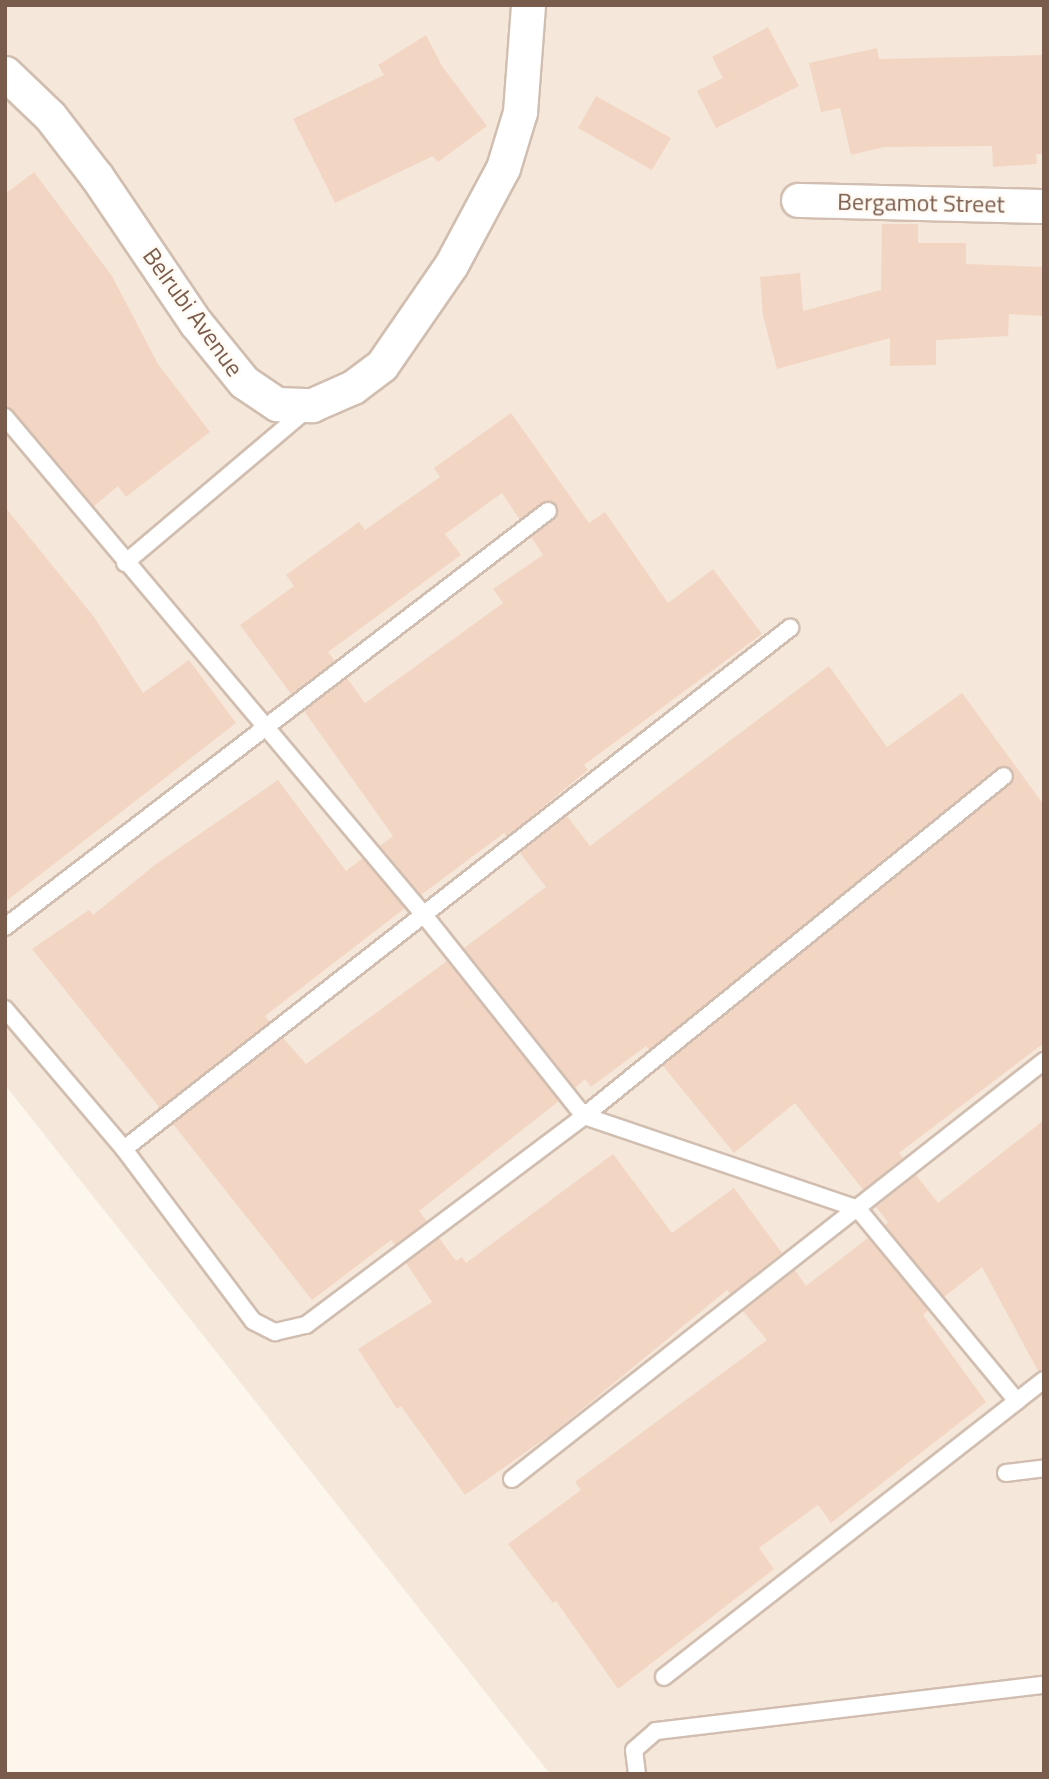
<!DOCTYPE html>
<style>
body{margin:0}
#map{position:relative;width:1049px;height:1779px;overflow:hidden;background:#fdf6ec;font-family:"Titillium Web",sans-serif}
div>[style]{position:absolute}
.residential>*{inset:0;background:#f5e8da}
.building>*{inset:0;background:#f3d5c3}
.roads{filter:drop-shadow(2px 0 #d1beb0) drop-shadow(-2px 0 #d1beb0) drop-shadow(0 2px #d1beb0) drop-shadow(0 -2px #d1beb0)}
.lane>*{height:16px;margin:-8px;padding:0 8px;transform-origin:8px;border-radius:8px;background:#fff}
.street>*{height:33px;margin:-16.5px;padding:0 16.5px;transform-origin:16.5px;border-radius:16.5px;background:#fff}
span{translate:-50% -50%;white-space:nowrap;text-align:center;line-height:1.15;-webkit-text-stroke:5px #fffaf3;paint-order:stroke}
.street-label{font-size:24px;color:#7a5c4d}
.frame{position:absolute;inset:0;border:7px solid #7a5c4d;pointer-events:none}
</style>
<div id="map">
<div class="residential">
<i style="clip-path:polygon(5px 5px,1044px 5px,1044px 1774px,550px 1774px,5px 1085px)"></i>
</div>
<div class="building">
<i style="clip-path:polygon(768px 27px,799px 86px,716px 128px,697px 91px,723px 78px,712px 57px)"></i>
<i style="clip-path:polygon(426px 35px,442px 66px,487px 126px,438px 162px,433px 156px,335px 203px,293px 119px,384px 75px,378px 65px)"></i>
<i style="clip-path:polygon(877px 48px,879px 59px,1044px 55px,1044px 154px,1036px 154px,1037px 164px,993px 167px,992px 146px,884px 147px,851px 155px,840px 108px,821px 112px,809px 63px)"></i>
<i style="clip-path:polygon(596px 96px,671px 138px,652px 170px,578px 128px)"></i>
<i style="clip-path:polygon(34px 172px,112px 276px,158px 364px,210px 432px,126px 497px,118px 486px,94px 506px,5px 404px,5px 194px)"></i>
<i style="clip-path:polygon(882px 224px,918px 224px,918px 243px,966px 243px,966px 264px,1044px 267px,1044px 316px,1009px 314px,1008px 336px,936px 340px,936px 365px,890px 366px,890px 338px,777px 369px,763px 316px,760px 277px,800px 273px,803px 311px,881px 290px)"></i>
<i style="clip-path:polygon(511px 413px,589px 523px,605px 512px,668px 603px,713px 569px,762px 634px,584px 765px,588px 770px,507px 836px,504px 833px,421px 895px,380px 846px,393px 836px,304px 711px,347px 678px,365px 703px,503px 603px,493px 589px,543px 555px,531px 537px,555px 519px,557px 505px,546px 501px,520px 520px,502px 493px,445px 534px,461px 555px,328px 652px,335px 661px,291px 694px,240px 625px,294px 586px,286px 575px,359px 522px,365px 530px,440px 477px,434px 468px)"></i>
<i style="clip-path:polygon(5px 507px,94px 617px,143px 693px,189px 660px,236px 723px,5px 902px)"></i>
<i style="clip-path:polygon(829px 666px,887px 747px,962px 693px,1044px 805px,1044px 1043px,899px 1153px,903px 1158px,863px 1190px,795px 1103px,734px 1153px,663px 1066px,1011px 784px,1014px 775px,1008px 767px,997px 768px,649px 1050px,646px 1046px,591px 1087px,585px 1079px,575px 1088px,464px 948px,546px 887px,520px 853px,567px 816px,590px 846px)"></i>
<i style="clip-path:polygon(278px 780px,346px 871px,363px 858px,405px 908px,265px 1016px,270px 1022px,160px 1108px,32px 949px,89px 910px,93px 915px,156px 864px)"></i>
<i style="clip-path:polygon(447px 961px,559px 1101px,419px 1211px,427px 1221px,395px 1245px,391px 1240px,312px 1300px,173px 1124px,283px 1038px,306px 1064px)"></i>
<i style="clip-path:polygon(1044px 1120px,1044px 1370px,1038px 1371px,982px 1267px,944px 1297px,885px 1225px,888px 1222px,876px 1207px,916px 1175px,938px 1203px)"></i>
<i style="clip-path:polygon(613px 1154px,672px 1233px,734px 1188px,782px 1253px,730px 1294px,727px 1290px,553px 1433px,465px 1495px,401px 1406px,397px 1409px,358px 1349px,432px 1302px,406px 1263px,439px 1238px,456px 1261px,462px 1257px,466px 1263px)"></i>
<i style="clip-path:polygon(868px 1238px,928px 1310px,923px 1315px,986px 1402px,831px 1523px,818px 1505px,759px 1548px,774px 1569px,618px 1689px,556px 1601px,553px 1603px,508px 1544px,581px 1490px,575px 1482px,767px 1340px,743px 1311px,795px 1270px,806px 1286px)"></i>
</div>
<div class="roads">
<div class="lane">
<i style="left:5px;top:417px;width:651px;rotate:49.92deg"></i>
<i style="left:424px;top:915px;width:257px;rotate:51.5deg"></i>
<i style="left:584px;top:1116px;width:289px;rotate:18.7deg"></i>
<i style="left:858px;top:1209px;width:249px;rotate:50.4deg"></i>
<i style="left:1017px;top:1401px;width:448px;rotate:142deg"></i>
<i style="left:125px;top:563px;width:238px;rotate:-40.2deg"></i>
<i style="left:5px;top:927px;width:684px;rotate:-37.46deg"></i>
<i style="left:5px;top:1009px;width:184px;rotate:49.6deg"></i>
<i style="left:124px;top:1149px;width:846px;rotate:-38.04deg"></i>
<i style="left:124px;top:1149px;width:215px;rotate:53.1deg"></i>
<i style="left:253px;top:1321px;width:25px;rotate:27deg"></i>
<i style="left:275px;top:1332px;width:32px;rotate:-13deg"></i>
<i style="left:306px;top:1325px;width:348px;rotate:-36.9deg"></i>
<i style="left:584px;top:1116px;width:540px;rotate:-38.99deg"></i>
<i style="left:1017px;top:1401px;width:34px;rotate:-38deg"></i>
<i style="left:1006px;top:1473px;width:38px;rotate:-7deg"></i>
<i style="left:512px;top:1479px;width:677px;rotate:-38.16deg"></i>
<i style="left:637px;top:1774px;width:24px;rotate:-97deg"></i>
<i style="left:634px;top:1750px;width:29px;rotate:-41deg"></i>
<i style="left:656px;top:1731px;width:391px;rotate:-6.8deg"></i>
</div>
<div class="street">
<i style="left:5px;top:73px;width:62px;rotate:43.7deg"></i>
<i style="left:50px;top:116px;width:77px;rotate:52.4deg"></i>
<i style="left:97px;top:177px;width:176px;rotate:55.9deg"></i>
<i style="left:196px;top:323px;width:76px;rotate:50.9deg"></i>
<i style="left:244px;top:382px;width:40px;rotate:34deg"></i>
<i style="left:277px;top:404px;width:35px;rotate:2deg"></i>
<i style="left:312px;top:405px;width:45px;rotate:-23.7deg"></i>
<i style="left:353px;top:387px;width:36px;rotate:-37deg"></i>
<i style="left:382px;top:365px;width:121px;rotate:-55.4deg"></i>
<i style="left:451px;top:265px;width:110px;rotate:-61.8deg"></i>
<i style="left:503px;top:168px;width:59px;rotate:-73.1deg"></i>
<i style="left:520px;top:112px;width:107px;rotate:-85.7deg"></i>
<i style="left:798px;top:200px;width:246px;rotate:1.4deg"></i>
</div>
</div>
<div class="street-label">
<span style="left:921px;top:203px;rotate:1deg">Bergamot Street</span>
<span style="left:193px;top:312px;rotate:54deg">Belrubi Avenue</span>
</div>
<div class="frame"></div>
</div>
